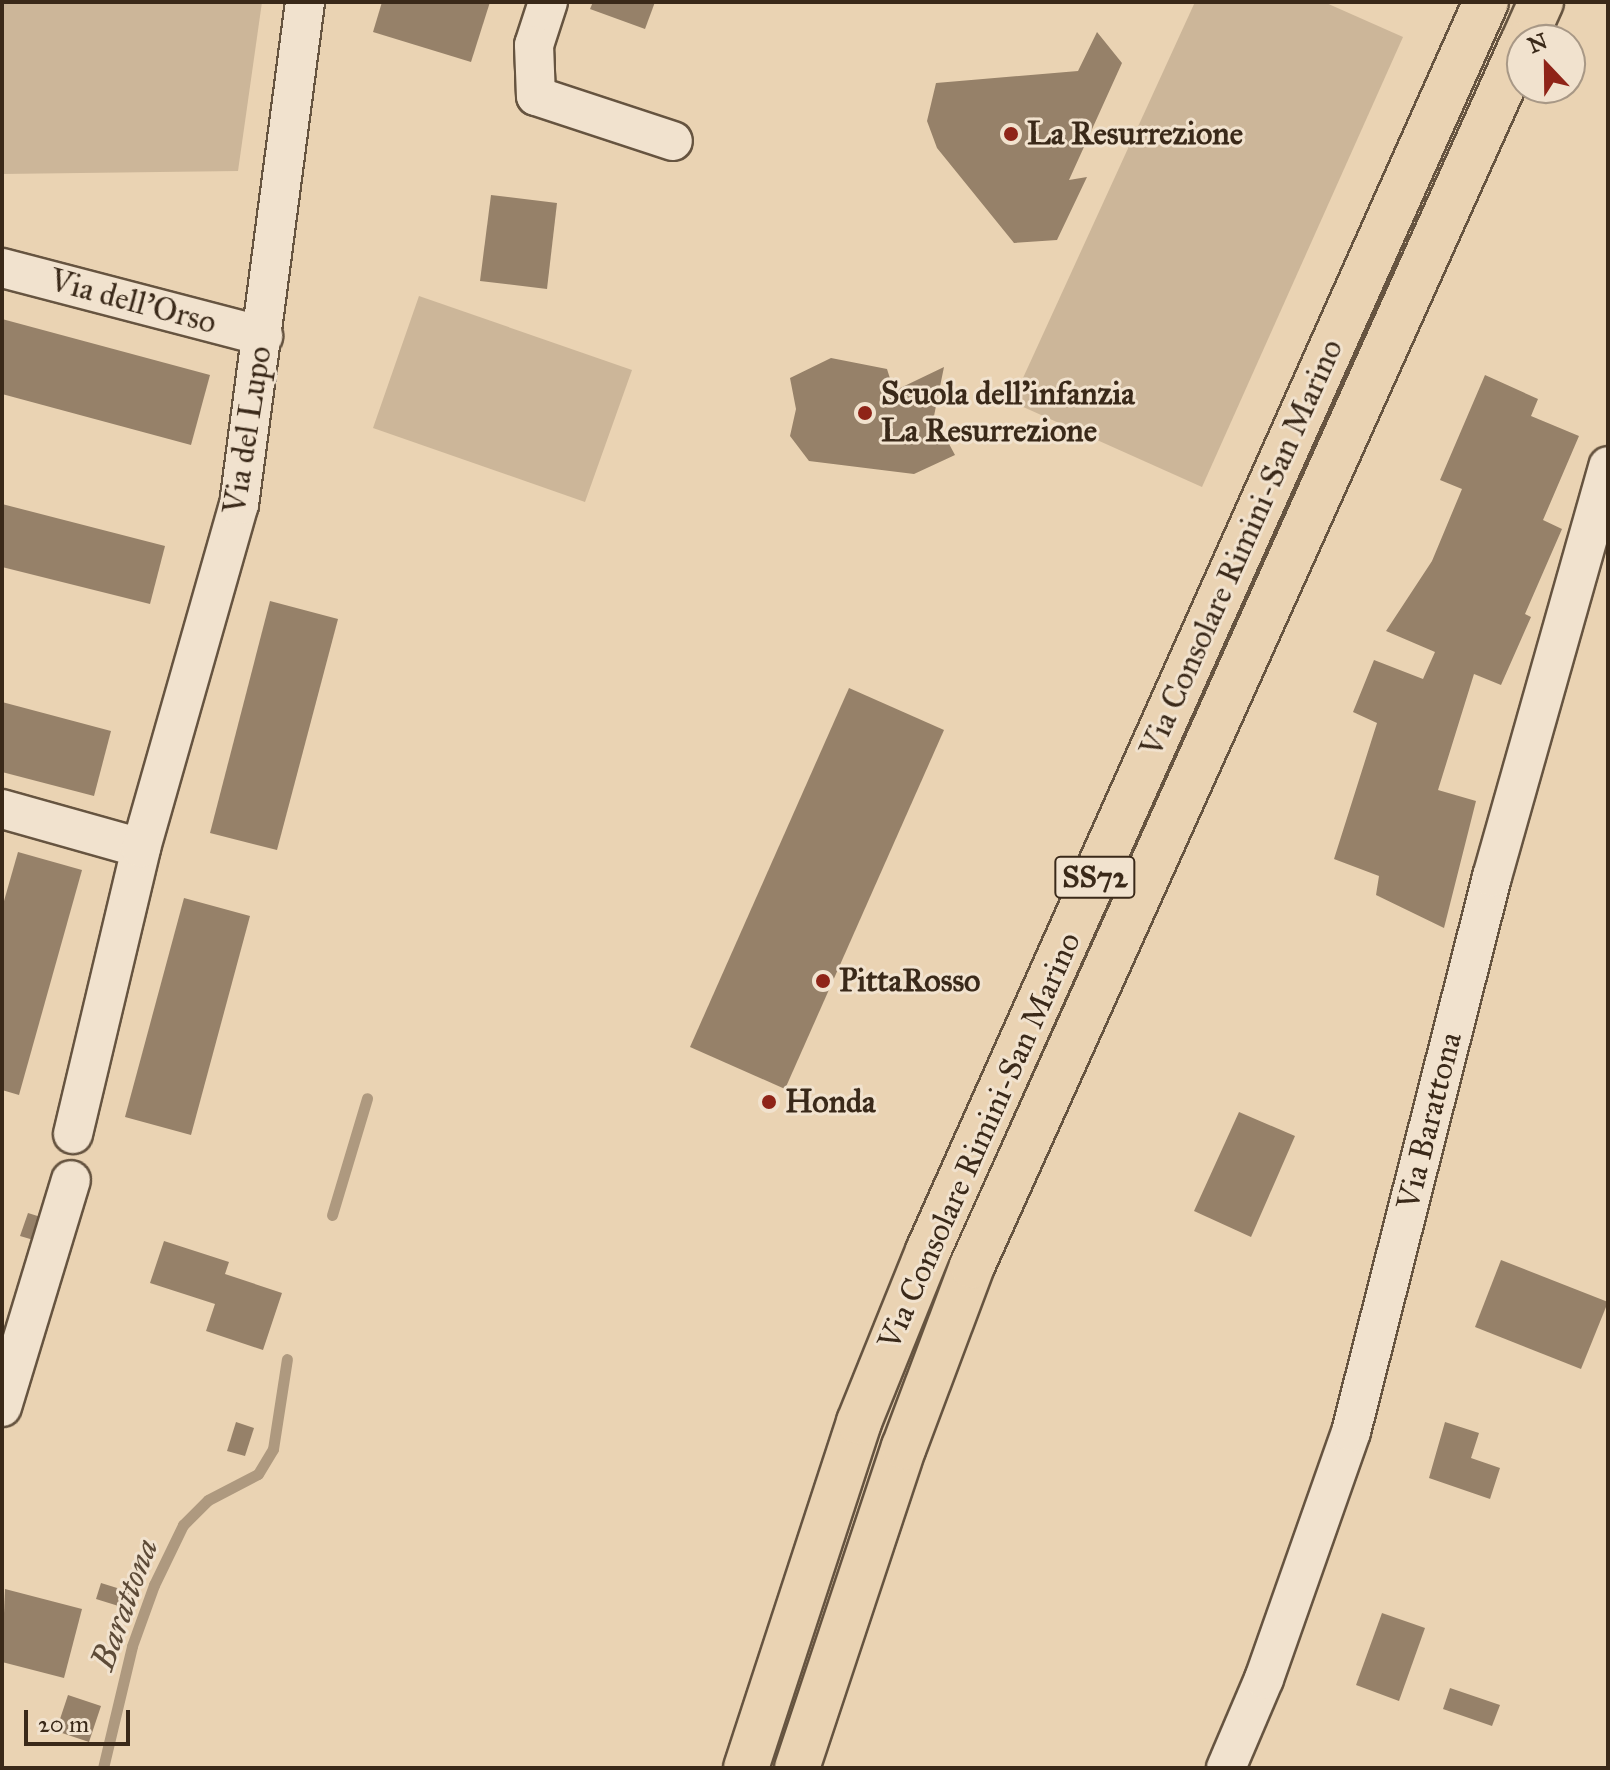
<!DOCTYPE html>
<style>
body{margin:0}
#map{position:relative;width:1610px;height:1770px;overflow:hidden;background:#ead3b3;font-family:"IM FELL Great Primer",serif}
div>[style]{position:absolute}
.green>*{inset:0;background:#ccb699}
.stream>*{height:11px;margin:-5.5px;padding:0 5.5px;transform-origin:5.5px;border-radius:5.5px;background:#ae997f}
.building>*{inset:0;background:#968169}
.roads{filter:drop-shadow(2px 0 #665440) drop-shadow(-2px 0 #665440) drop-shadow(0 2px #665440) drop-shadow(0 -2px #665440)}
.street>*{height:38px;margin:-19px;padding:0 19px;transform-origin:19px;border-radius:19px;background:#f1e2ce}
.primary>*{height:44px;margin:-22px;padding:0 22px;transform-origin:22px;border-radius:22px;background:#ead3b3}
.dots>*{width:22px;height:22px;translate:-50% -50%;box-sizing:border-box;border:4px solid #f1e2ce;border-radius:50%}
span{translate:-50% -50%;white-space:nowrap;text-align:center;line-height:1.15;-webkit-text-stroke:6px #f1e2ce;paint-order:stroke}
.shield-label span{padding:2px 6px;background:#f1e2ce;border:2px solid;border-radius:6px;-webkit-text-stroke-width:0}
.shield-label{font-size:30px;color:#3a2919;font-weight:700}
.poi-label{font-size:32px;color:#3a2919;font-weight:700}
.left{translate:0 -50%;text-align:left}
.street-label{font-size:32px;color:#3a2919}
.water-label{font-size:34px;color:#5d4b38;font-style:italic}
.frame{position:absolute;inset:0;border:4px solid #3a2919;pointer-events:none}
.north{position:absolute;left:1506px;top:24px;width:80px;height:80px;box-sizing:border-box;background:#f1e2ce;border:2px solid #a89886;border-radius:50%;rotate:338deg;font-size:22px;font-weight:700;line-height:32px;text-align:center;color:#3a2919}
.north::after{content:'';display:block;margin:auto;width:28px;height:36px;background:#8f2418;clip-path:polygon(50% 0,100% 100%,50% 72%,0 100%)}
.scale{position:absolute;left:24px;top:1710px;width:106px;height:36px;box-sizing:border-box;border:4px solid #3a2919;border-top:0;padding-left:10px;font-size:24px;line-height:28px;white-space:nowrap;color:#3a2919;-webkit-text-stroke:6px #f1e2ce;paint-order:stroke}
</style>
<div id="map">
<div class="green">
<i style="clip-path:polygon(2px 2px,262px 2px,238px 171px,2px 174px)"></i>
<i style="clip-path:polygon(1195px 2px,1324px 2px,1403px 37px,1202px 487px,1012px 402px)"></i>
<i style="clip-path:polygon(419px 296px,632px 370px,585px 502px,373px 428px)"></i>
</div>
<div class="stream">
<i style="left:332px;top:1215px;width:122px;rotate:-73.3deg"></i>
<i style="left:103px;top:1768px;width:125px;rotate:-76.6deg"></i>
<i style="left:132px;top:1646px;width:65px;rotate:-70.2deg"></i>
<i style="left:154px;top:1585px;width:67px;rotate:-64.2deg"></i>
<i style="left:183px;top:1525px;width:35px;rotate:-45deg"></i>
<i style="left:208px;top:1500px;width:56px;rotate:-27.5deg"></i>
<i style="left:258px;top:1474px;width:29px;rotate:-59deg"></i>
<i style="left:273px;top:1449px;width:91px;rotate:-81.2deg"></i>
</div>
<div class="building">
<i style="clip-path:polygon(382px 2px,490px 2px,471px 62px,373px 32px)"></i>
<i style="clip-path:polygon(593px 2px,655px 2px,645px 29px,590px 9px)"></i>
<i style="clip-path:polygon(1097px 32px,1122px 63px,1069px 180px,1087px 177px,1057px 240px,1014px 243px,937px 148px,927px 121px,936px 83px,1078px 71px)"></i>
<i style="clip-path:polygon(491px 195px,557px 203px,547px 289px,480px 281px)"></i>
<i style="clip-path:polygon(2px 319px,210px 375px,191px 445px,2px 394px)"></i>
<i style="clip-path:polygon(831px 358px,887px 369px,894px 391px,944px 367px,934px 416px,955px 455px,914px 474px,809px 461px,790px 436px,796px 409px,790px 378px)"></i>
<i style="clip-path:polygon(1485px 375px,1538px 399px,1531px 416px,1579px 436px,1543px 520px,1562px 529px,1525px 614px,1531px 617px,1501px 685px,1474px 674px,1438px 790px,1476px 801px,1444px 928px,1376px 895px,1379px 876px,1334px 859px,1377px 723px,1353px 712px,1374px 660px,1423px 679px,1435px 652px,1386px 631px,1432px 561px,1462px 489px,1440px 480px)"></i>
<i style="clip-path:polygon(2px 504px,165px 546px,150px 604px,2px 567px)"></i>
<i style="clip-path:polygon(270px 601px,338px 619px,277px 850px,210px 833px)"></i>
<i style="clip-path:polygon(849px 688px,944px 730px,785px 1089px,690px 1047px)"></i>
<i style="clip-path:polygon(2px 702px,111px 731px,94px 796px,2px 772px)"></i>
<i style="clip-path:polygon(18px 852px,82px 870px,19px 1095px,2px 1090px,2px 908px)"></i>
<i style="clip-path:polygon(184px 898px,250px 916px,191px 1135px,125px 1117px)"></i>
<i style="clip-path:polygon(1239px 1112px,1295px 1136px,1251px 1237px,1194px 1211px)"></i>
<i style="clip-path:polygon(28px 1213px,44px 1218px,37px 1241px,20px 1236px)"></i>
<i style="clip-path:polygon(164px 1241px,229px 1262px,225px 1274px,282px 1293px,263px 1350px,206px 1331px,215px 1304px,150px 1283px)"></i>
<i style="clip-path:polygon(1501px 1260px,1608px 1302px,1581px 1369px,1475px 1327px)"></i>
<i style="clip-path:polygon(236px 1422px,254px 1428px,245px 1456px,227px 1451px)"></i>
<i style="clip-path:polygon(1445px 1422px,1479px 1433px,1471px 1458px,1500px 1468px,1490px 1499px,1429px 1478px)"></i>
<i style="clip-path:polygon(101px 1583px,130px 1592px,125px 1608px,96px 1599px)"></i>
<i style="clip-path:polygon(5px 1589px,82px 1609px,64px 1678px,2px 1662px)"></i>
<i style="clip-path:polygon(1382px 1613px,1425px 1628px,1399px 1701px,1356px 1685px)"></i>
<i style="clip-path:polygon(1450px 1688px,1500px 1705px,1492px 1726px,1443px 1709px)"></i>
<i style="clip-path:polygon(68px 1695px,101px 1706px,89px 1742px,56px 1731px)"></i>
</div>
<div class="roads">
<div class="street">
<i style="left:548px;top:2px;width:45px;rotate:108deg"></i>
<i style="left:534px;top:45px;width:51px;rotate:87.8deg"></i>
<i style="left:536px;top:96px;width:144px;rotate:18.2deg"></i>
<i style="left:2px;top:268px;width:270px;rotate:14.6deg"></i>
<i style="left:2px;top:809px;width:144px;rotate:15.7deg"></i>
<i style="left:73px;top:1134px;width:294px;rotate:-76.6deg"></i>
<i style="left:141px;top:848px;width:357px;rotate:-74.1deg"></i>
<i style="left:239px;top:505px;width:507px;rotate:-82.52deg"></i>
<i style="left:2px;top:1407px;width:237px;rotate:-73.1deg"></i>
<i style="left:1226px;top:1768px;width:97px;rotate:-66.9deg"></i>
<i style="left:1264px;top:1679px;width:262px;rotate:-70.6deg"></i>
<i style="left:1351px;top:1432px;width:573px;rotate:-75.75deg"></i>
<i style="left:1492px;top:877px;width:427px;rotate:-74.2deg"></i>
</div>
<div class="primary">
<i style="left:1524px;top:40px;width:42px;rotate:-65.9deg"></i>
<i style="left:746px;top:1768px;width:364px;rotate:-71.9deg"></i>
<i style="left:859px;top:1422px;width:184px;rotate:-68deg"></i>
<i style="left:928px;top:1251px;width:1368px;rotate:-65.93deg"></i>
<i style="left:797px;top:1768px;width:338px;rotate:-71.6deg"></i>
<i style="left:904px;top:1447px;width:193px;rotate:-69.4deg"></i>
<i style="left:972px;top:1266px;width:1340px;rotate:-65.77deg"></i>
</div>
</div>
<div class="dots">
<i style="left:1011px;top:134px;background:#8f2418"></i>
<i style="left:865px;top:413px;background:#8f2418"></i>
<i style="left:823px;top:981px;background:#8f2418"></i>
<i style="left:769px;top:1102px;background:#8f2418"></i>
</div>
<div class="shield-label">
<span style="left:1095px;top:877px">SS72</span>
</div>
<div class="poi-label">
<span class="left" style="left:1027px;top:134px">La Resurrezione</span>
<span class="left" style="left:881px;top:413px">Scuola dell'infanzia<br>La Resurrezione</span>
<span class="left" style="left:839px;top:981px">PittaRosso</span>
<span class="left" style="left:785px;top:1102px">Honda</span>
</div>
<div class="street-label">
<span style="left:133px;top:302px;rotate:15deg">Via dell'Orso</span>
<span style="left:248px;top:430px;rotate:-81deg">Via del Lupo</span>
<span style="left:1242px;top:548px;rotate:-66deg">Via Consolare Rimini-San Marino</span>
<span style="left:1430px;top:1121px;rotate:-76deg">Via Barattona</span>
<span style="left:980px;top:1141px;rotate:-66deg">Via Consolare Rimini-San Marino</span>
</div>
<div class="water-label">
<span style="left:124px;top:1604px;rotate:-70deg">Barattona</span>
</div>
<div class="frame"></div>
<div class="north">N</div>
<div class="scale">20 m</div>
</div>
